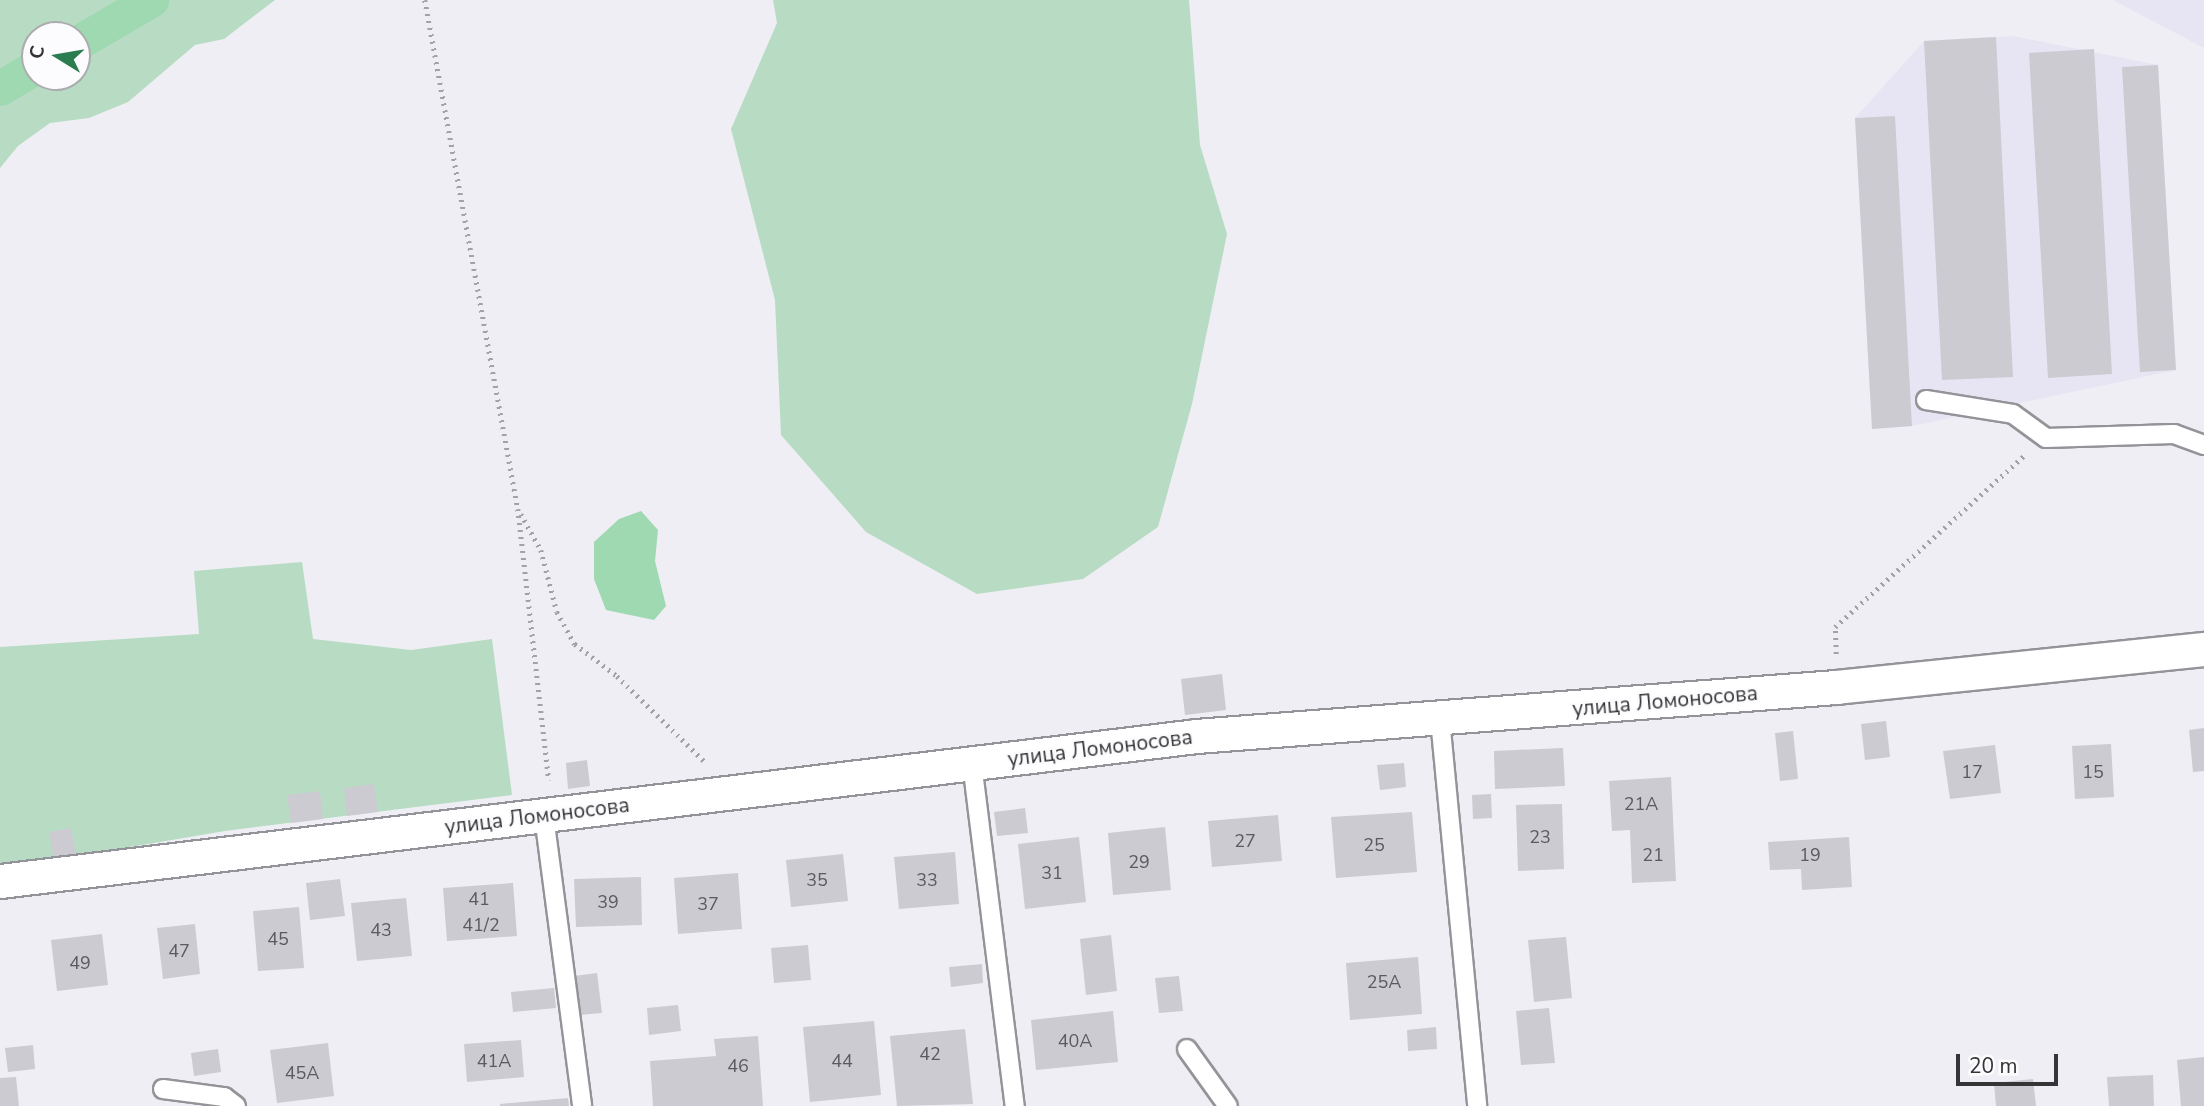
<!DOCTYPE html>
<meta charset="utf-8">
<style>
body{margin:0}
#map{position:relative;width:2204px;height:1106px;overflow:hidden;background:#efeef4;font-family:"Nunito Sans",sans-serif}
div>[style]{position:absolute}
.built>*{inset:0;background:#e7e5f3}
.green>*{inset:0;background:#b7dcc3}
.water>*{inset:0;background:#9fd9b2}
.canal>*{height:35px;margin:-17.5px;padding:0 17.5px;transform-origin:17.5px;border-radius:17.5px;background:#9fd9b2}
.building>*{inset:0;background:#cccbd1}
.path>*{height:4.5px;margin-top:-2.25px;transform-origin:0;background:repeating-linear-gradient(90deg,#a2a1a6 0 2px,transparent 0 7px)}
.roads{filter:drop-shadow(2px 0 #949399) drop-shadow(-2px 0 #949399) drop-shadow(0 2px #949399) drop-shadow(0 -2px #949399)}
.service>*{height:18px;margin:-9px;padding:0 9px;transform-origin:9px;border-radius:9px;background:#fff}
.minor>*{height:33px;margin:-16.5px;padding:0 16.5px;transform-origin:16.5px;border-radius:16.5px;background:#fff}
span{translate:-50% -50%;white-space:nowrap;text-align:center;line-height:1.15;-webkit-text-stroke:5px #fcfcfe;paint-order:stroke}
.number-label{font-size:18px;color:#5b5a5e}
.number-label span{-webkit-text-stroke-width:0}
.street-label{font-size:21px;color:#353537}
.north{position:absolute;left:21px;top:21px;width:70px;height:70px;box-sizing:border-box;background:#fcfcfe;border:2px solid #acacae;border-radius:50%;rotate:281deg;font-size:19px;font-weight:700;line-height:28px;text-align:center;color:#353537}
.north::after{content:'';display:block;margin:auto;width:24px;height:32px;background:#2b7d4f;clip-path:polygon(50% 0,100% 100%,50% 72%,0 100%)}
.scale{position:absolute;left:1956px;top:1054px;width:102px;height:32px;box-sizing:border-box;border:4px solid #353537;border-top:0;padding-left:9px;font-size:21px;line-height:24px;white-space:nowrap;color:#353537;-webkit-text-stroke:5px #fcfcfe;paint-order:stroke}
</style>
<div id="map">
<div class="built">
<i style="clip-path:polygon(2113px 0,2204px 0,2204px 48px)"></i>
<i style="clip-path:polygon(2013px 36px,2158px 65px,2176px 370px,1912px 426px,1872px 429px,1855px 118px,1924px 41px)"></i>
</div>
<div class="green">
<i style="clip-path:polygon(evenodd,0 0,275px 0,224px 39px,195px 45px,128px 102px,89px 118px,50px 123px,18px 146px,0 168px,0 0,77px 35px,77px 77px,35px 77px,35px 35px,77px 35px)"></i>
<i style="clip-path:polygon(773px 0,1189px 0,1200px 145px,1227px 234px,1192px 404px,1158px 527px,1083px 579px,977px 594px,866px 532px,781px 435px,775px 300px,731px 129px,777px 23px)"></i>
<i style="clip-path:polygon(302px 562px,313px 639px,411px 650px,492px 639px,512px 795px,225px 831px,0 869px,0 647px,199px 634px,194px 571px)"></i>
</div>
<div class="water">
<i style="clip-path:polygon(641px 511px,658px 530px,655px 561px,666px 606px,654px 620px,606px 610px,594px 579px,594px 542px,619px 519px)"></i>
</div>
<div class="canal">
<i style="left:77px;top:43px;width:86px;rotate:-30.2deg"></i>
<i style="left:0;top:88px;width:41px;rotate:-31deg"></i>
</div>
<div class="building">
<i style="clip-path:polygon(1996px 37px,2013px 377px,1942px 380px,1924px 41px)"></i>
<i style="clip-path:polygon(2094px 49px,2112px 374px,2048px 378px,2029px 53px)"></i>
<i style="clip-path:polygon(2158px 65px,2176px 370px,2140px 372px,2122px 67px)"></i>
<i style="clip-path:polygon(1895px 116px,1912px 426px,1872px 429px,1855px 118px)"></i>
<i style="clip-path:polygon(1222px 674px,1226px 710px,1185px 715px,1181px 679px)"></i>
<i style="clip-path:polygon(1886px 721px,1890px 757px,1865px 760px,1861px 724px)"></i>
<i style="clip-path:polygon(2204px 728px,2204px 771px,2193px 772px,2189px 730px)"></i>
<i style="clip-path:polygon(1793px 731px,1798px 779px,1780px 781px,1775px 733px)"></i>
<i style="clip-path:polygon(2111px 744px,2114px 797px,2075px 799px,2072px 746px)"></i>
<i style="clip-path:polygon(1995px 745px,2001px 793px,1950px 799px,1943px 751px)"></i>
<i style="clip-path:polygon(1563px 748px,1565px 786px,1495px 789px,1494px 751px)"></i>
<i style="clip-path:polygon(587px 760px,590px 786px,568px 789px,566px 763px)"></i>
<i style="clip-path:polygon(1404px 763px,1406px 787px,1380px 790px,1377px 765px)"></i>
<i style="clip-path:polygon(1671px 777px,1676px 881px,1632px 883px,1630px 830px,1612px 831px,1609px 781px)"></i>
<i style="clip-path:polygon(374px 784px,378px 812px,347px 816px,344px 788px)"></i>
<i style="clip-path:polygon(320px 791px,323px 819px,291px 823px,287px 795px)"></i>
<i style="clip-path:polygon(1491px 794px,1492px 818px,1473px 819px,1472px 795px)"></i>
<i style="clip-path:polygon(1562px 804px,1564px 869px,1518px 871px,1516px 805px)"></i>
<i style="clip-path:polygon(1025px 808px,1028px 833px,997px 836px,994px 812px)"></i>
<i style="clip-path:polygon(1412px 812px,1417px 872px,1336px 878px,1331px 817px)"></i>
<i style="clip-path:polygon(1278px 815px,1282px 861px,1212px 867px,1208px 821px)"></i>
<i style="clip-path:polygon(1165px 827px,1171px 890px,1113px 895px,1108px 833px)"></i>
<i style="clip-path:polygon(71px 828px,77px 859px,54px 863px,49px 832px)"></i>
<i style="clip-path:polygon(1079px 837px,1086px 902px,1025px 909px,1018px 844px)"></i>
<i style="clip-path:polygon(1849px 837px,1852px 887px,1802px 890px,1801px 869px,1770px 870px,1768px 842px)"></i>
<i style="clip-path:polygon(955px 852px,959px 904px,899px 909px,894px 857px)"></i>
<i style="clip-path:polygon(843px 854px,848px 901px,791px 907px,786px 860px)"></i>
<i style="clip-path:polygon(738px 873px,742px 929px,678px 934px,674px 878px)"></i>
<i style="clip-path:polygon(641px 877px,642px 925px,576px 927px,574px 879px)"></i>
<i style="clip-path:polygon(340px 879px,345px 916px,310px 920px,306px 883px)"></i>
<i style="clip-path:polygon(513px 883px,517px 936px,447px 941px,443px 888px)"></i>
<i style="clip-path:polygon(406px 898px,412px 956px,357px 961px,351px 903px)"></i>
<i style="clip-path:polygon(299px 907px,304px 968px,258px 971px,253px 911px)"></i>
<i style="clip-path:polygon(195px 924px,200px 974px,163px 979px,157px 928px)"></i>
<i style="clip-path:polygon(102px 934px,108px 985px,57px 991px,51px 940px)"></i>
<i style="clip-path:polygon(1111px 935px,1117px 991px,1086px 995px,1080px 939px)"></i>
<i style="clip-path:polygon(1566px 937px,1572px 998px,1534px 1002px,1528px 940px)"></i>
<i style="clip-path:polygon(808px 945px,811px 980px,774px 983px,771px 948px)"></i>
<i style="clip-path:polygon(1418px 957px,1422px 1014px,1350px 1020px,1346px 963px)"></i>
<i style="clip-path:polygon(982px 964px,983px 983px,951px 987px,949px 967px)"></i>
<i style="clip-path:polygon(597px 973px,602px 1013px,579px 1015px,574px 976px)"></i>
<i style="clip-path:polygon(1179px 976px,1183px 1011px,1159px 1013px,1155px 978px)"></i>
<i style="clip-path:polygon(554px 988px,556px 1008px,513px 1012px,511px 992px)"></i>
<i style="clip-path:polygon(678px 1005px,681px 1031px,649px 1035px,647px 1008px)"></i>
<i style="clip-path:polygon(1549px 1008px,1555px 1063px,1521px 1065px,1516px 1011px)"></i>
<i style="clip-path:polygon(1113px 1011px,1118px 1062px,1036px 1070px,1031px 1020px)"></i>
<i style="clip-path:polygon(874px 1021px,881px 1095px,810px 1102px,803px 1027px)"></i>
<i style="clip-path:polygon(1436px 1027px,1437px 1049px,1408px 1051px,1407px 1030px)"></i>
<i style="clip-path:polygon(965px 1029px,973px 1104px,897px 1106px,890px 1036px)"></i>
<i style="clip-path:polygon(758px 1036px,763px 1106px,653px 1106px,650px 1061px,716px 1056px,714px 1039px)"></i>
<i style="clip-path:polygon(521px 1040px,524px 1077px,467px 1082px,464px 1044px)"></i>
<i style="clip-path:polygon(328px 1043px,334px 1096px,277px 1103px,270px 1050px)"></i>
<i style="clip-path:polygon(33px 1045px,35px 1069px,8px 1072px,5px 1048px)"></i>
<i style="clip-path:polygon(218px 1049px,221px 1072px,194px 1076px,191px 1053px)"></i>
<i style="clip-path:polygon(2204px 1057px,2204px 1106px,2181px 1106px,2177px 1060px)"></i>
<i style="clip-path:polygon(2153px 1075px,2154px 1106px,2109px 1106px,2107px 1077px)"></i>
<i style="clip-path:polygon(16px 1077px,19px 1106px,0 1106px,0 1078px)"></i>
<i style="clip-path:polygon(2033px 1079px,2036px 1106px,1996px 1106px,1994px 1083px)"></i>
<i style="clip-path:polygon(568px 1098px,569px 1106px,500px 1106px,500px 1104px)"></i>
</div>
<div class="path">
<i style="left:425px;top:0;width:517px;rotate:79.65deg"></i>
<i style="left:518px;top:509px;width:273px;rotate:83.5deg"></i>
<i style="left:521px;top:514px;width:41px;rotate:60.9deg"></i>
<i style="left:541px;top:550px;width:64px;rotate:75.5deg"></i>
<i style="left:557px;top:612px;width:37px;rotate:61deg"></i>
<i style="left:575px;top:644px;width:53px;rotate:37.3deg"></i>
<i style="left:617px;top:676px;width:122px;rotate:44.3deg"></i>
<i style="left:1836px;top:654px;width:27px;rotate:-92deg"></i>
<i style="left:1835px;top:627px;width:258px;rotate:-42.2deg"></i>
</div>
<div class="roads">
<div class="service">
<i style="left:1926px;top:400px;width:88px;rotate:9.1deg"></i>
<i style="left:2013px;top:414px;width:41px;rotate:36deg"></i>
<i style="left:2046px;top:438px;width:128px;rotate:-1.8deg"></i>
<i style="left:2174px;top:434px;width:32px;rotate:20deg"></i>
<i style="left:1440px;top:719px;width:389px;rotate:84.5deg"></i>
<i style="left:972px;top:763px;width:346px;rotate:82.9deg"></i>
<i style="left:544px;top:816px;width:292px;rotate:82.5deg"></i>
<i style="left:1187px;top:1049px;width:70px;rotate:54.3deg"></i>
<i style="left:163px;top:1089px;width:62px;rotate:7.5deg"></i>
<i style="left:224px;top:1097px;width:15px;rotate:37deg"></i>
</div>
<div class="minor">
<i style="left:0;top:881px;width:1205px;rotate:-6.91deg"></i>
<i style="left:1196px;top:736px;width:642px;rotate:-4.38deg"></i>
<i style="left:1836px;top:687px;width:370px;rotate:-5.9deg"></i>
</div>
</div>
<div class="number-label">
<span style="left:1972px;top:772px">17</span>
<span style="left:2093px;top:772px">15</span>
<span style="left:1641px;top:804px">21А</span>
<span style="left:1540px;top:837px">23</span>
<span style="left:1245px;top:841px">27</span>
<span style="left:1374px;top:845px">25</span>
<span style="left:1653px;top:855px">21</span>
<span style="left:1810px;top:855px">19</span>
<span style="left:1139px;top:862px">29</span>
<span style="left:1052px;top:873px">31</span>
<span style="left:817px;top:880px">35</span>
<span style="left:927px;top:880px">33</span>
<span style="left:479px;top:899px">41</span>
<span style="left:608px;top:902px">39</span>
<span style="left:708px;top:904px">37</span>
<span style="left:481px;top:925px">41/2</span>
<span style="left:381px;top:930px">43</span>
<span style="left:278px;top:939px">45</span>
<span style="left:179px;top:951px">47</span>
<span style="left:80px;top:963px">49</span>
<span style="left:1384px;top:982px">25А</span>
<span style="left:1075px;top:1041px">40А</span>
<span style="left:930px;top:1054px">42</span>
<span style="left:494px;top:1061px">41А</span>
<span style="left:842px;top:1061px">44</span>
<span style="left:738px;top:1066px">46</span>
<span style="left:302px;top:1073px">45А</span>
</div>
<div class="street-label">
<span style="left:1665px;top:701px;rotate:-5deg">улица Ломоносова</span>
<span style="left:1100px;top:748px;rotate:-7deg">улица Ломоносова</span>
<span style="left:537px;top:816px;rotate:-7deg">улица Ломоносова</span>
</div>
<div class="north">С</div>
<div class="scale">20 m</div>
</div>
